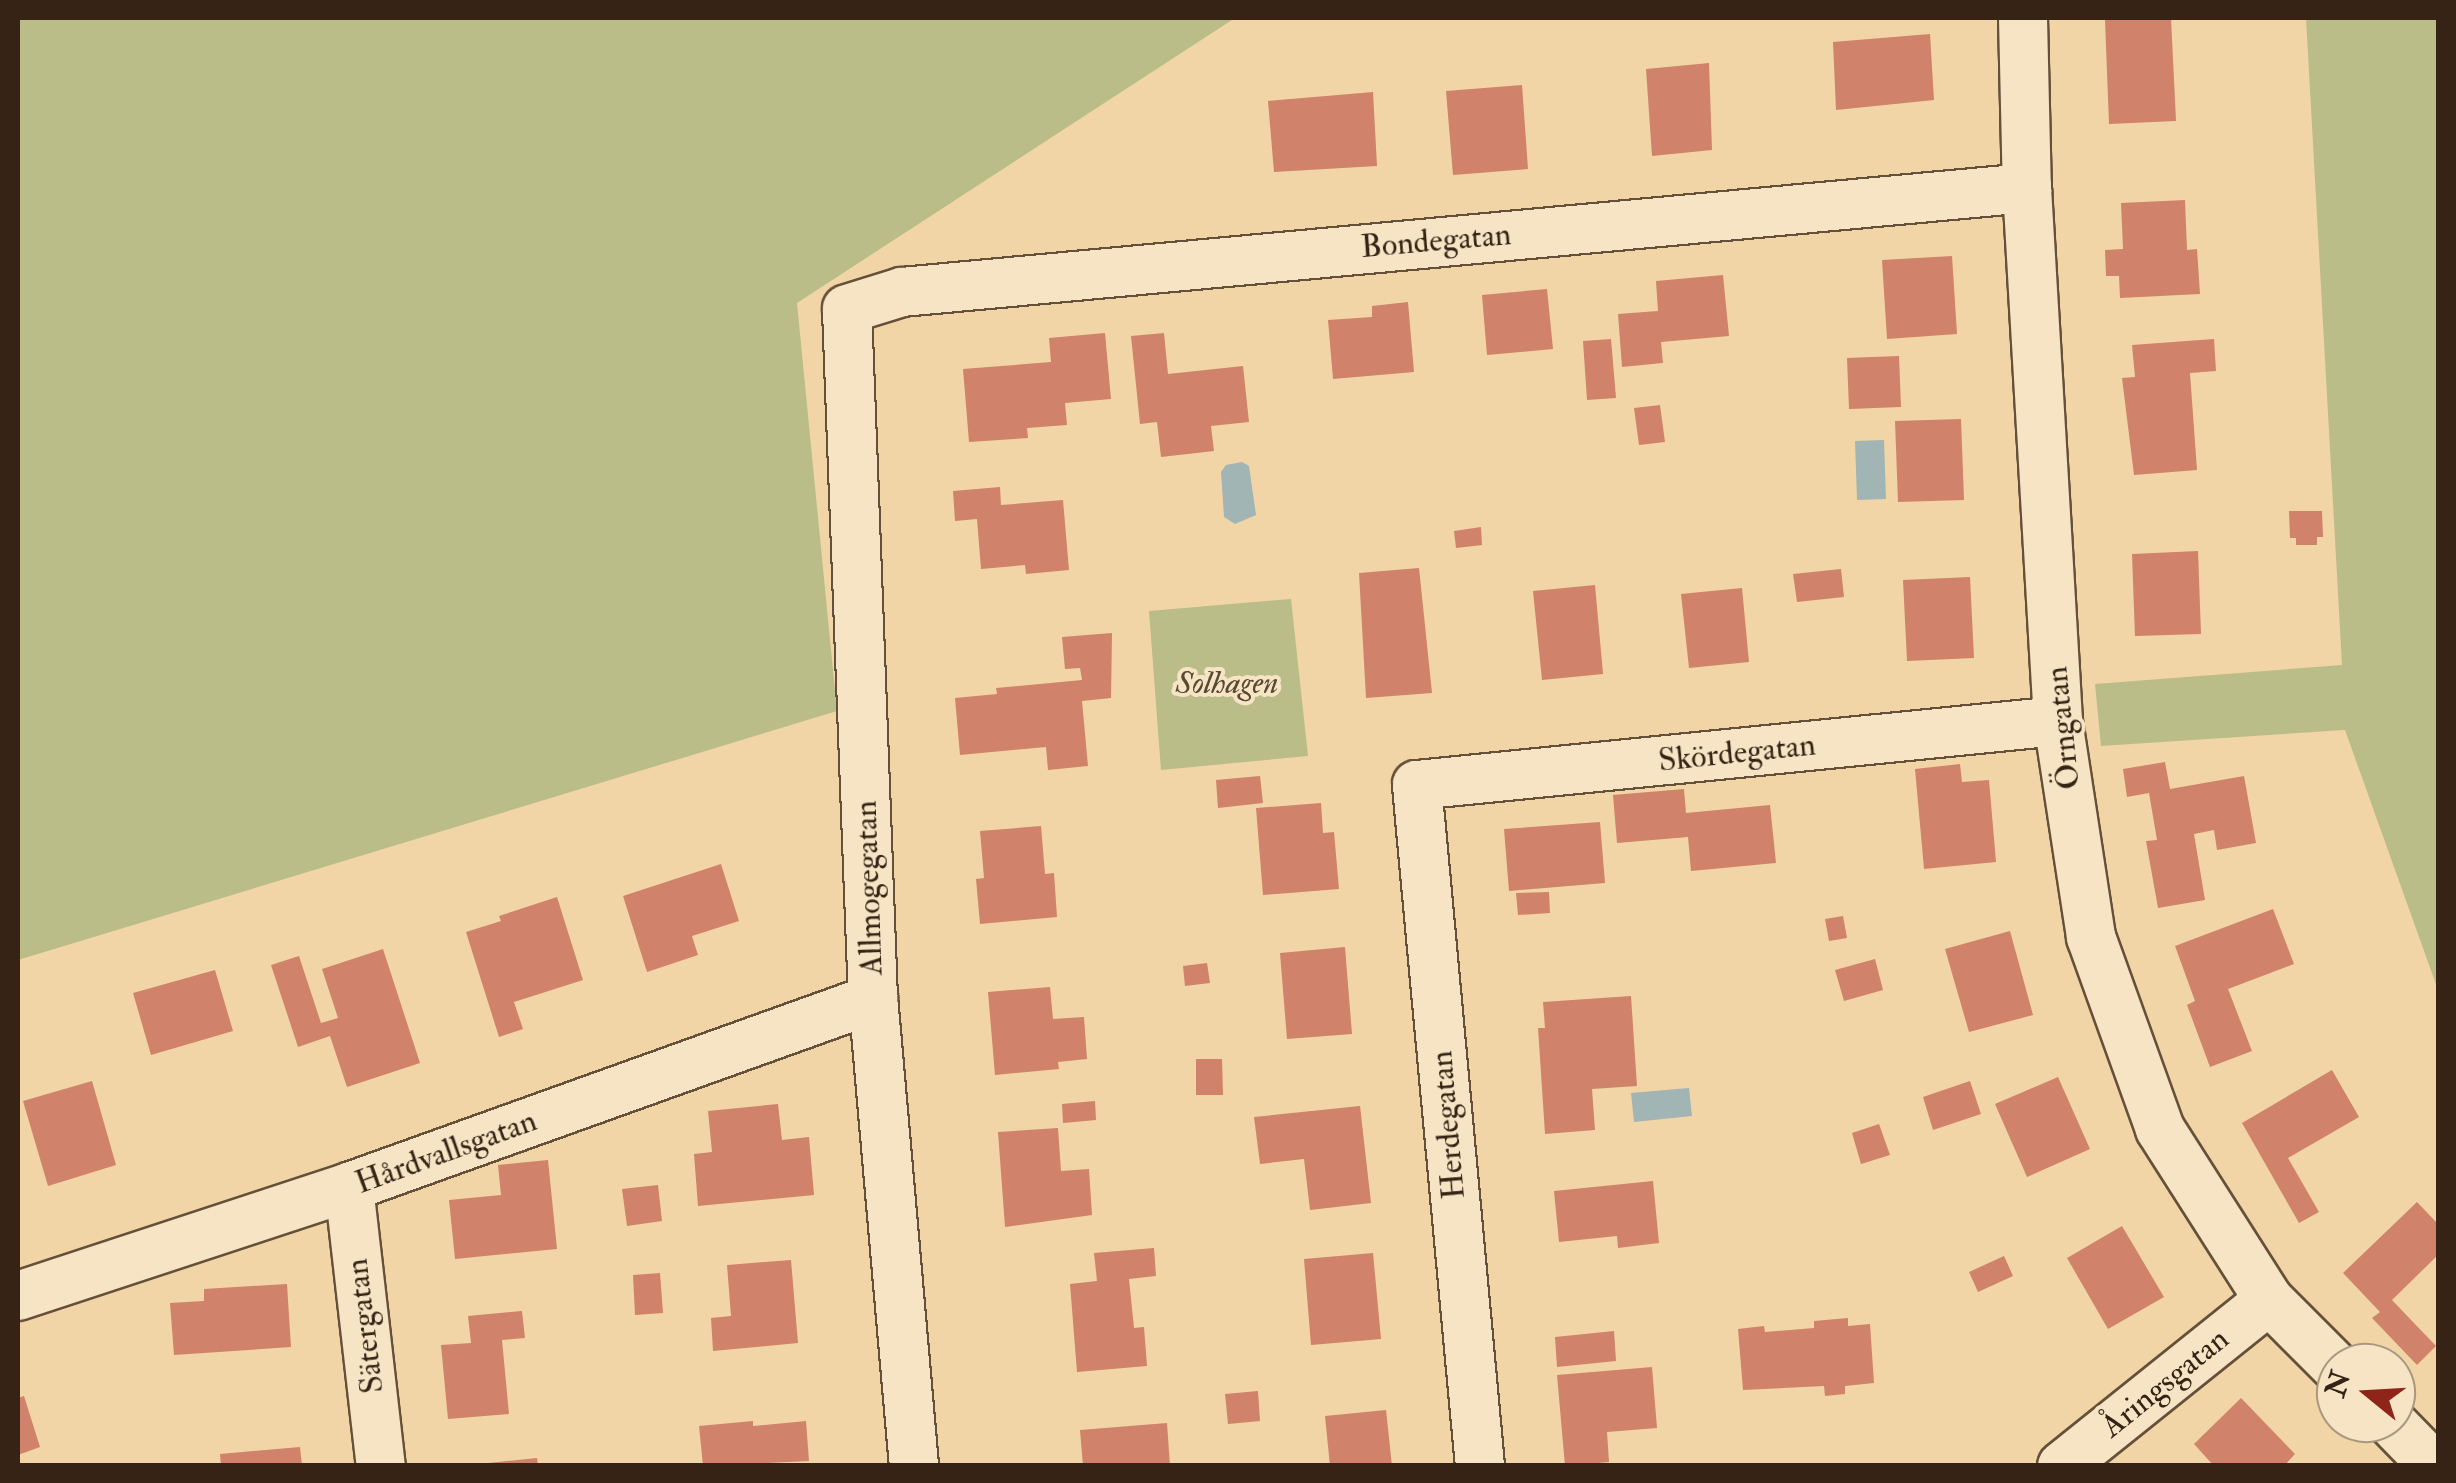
<!DOCTYPE html>
<meta charset="utf-8">
<style>
body{margin:0}
#map{position:relative;width:2456px;height:1483px;overflow:hidden;background:#f1d5a6;font-family:"IM FELL Double Pica",serif}
div>[style]{position:absolute}
.green>*{inset:0;background:#babd87}
.water>*{inset:0;background:#a1b5b4}
.building>*{inset:0;background:#d0826a}
.roads{filter:drop-shadow(2px 0 #655039) drop-shadow(-2px 0 #655039) drop-shadow(0 2px #655039) drop-shadow(0 -2px #655039)}
.minor>*{height:48px;margin:-24px;padding:0 24px;transform-origin:24px;border-radius:24px;background:#f6e4c5}
span{translate:-50% -50%;white-space:nowrap;text-align:center;line-height:1.15;-webkit-text-stroke:8px #f6e4c5;paint-order:stroke}
.street-label{font-size:32px;color:#362315}
.park-label{font-size:32px;color:#574a32;font-style:italic}
.frame{position:absolute;inset:0;border:20px solid #362315;pointer-events:none}
.north{position:absolute;left:2316px;top:1343px;width:100px;height:100px;box-sizing:border-box;background:#f6e4c5;border:2px solid #a9977f;border-radius:50%;rotate:288deg;font-size:28px;font-weight:700;line-height:40px;text-align:center;color:#362315}
.north::after{content:'';display:block;margin:auto;width:35px;height:45px;background:#8f2418;clip-path:polygon(50% 0,100% 100%,50% 72%,0 100%)}
</style>
<div id="map">
<div class="green">
<i style="clip-path:polygon(18px 18px,1235px 18px,797px 303px,837px 711px,18px 960px)"></i>
<i style="clip-path:polygon(2306px 18px,2438px 18px,2438px 990px,2345px 730px,2101px 746px,2095px 684px,2342px 665px)"></i>
<i style="clip-path:polygon(1291px 599px,1308px 756px,1161px 770px,1149px 611px)"></i>
</div>
<div class="water">
<i style="clip-path:polygon(1884px 440px,1886px 499px,1857px 500px,1855px 441px)"></i>
<i style="clip-path:polygon(1242px 462px,1249px 466px,1256px 515px,1235px 524px,1224px 517px,1221px 472px,1226px 465px)"></i>
<i style="clip-path:polygon(1689px 1088px,1692px 1116px,1634px 1122px,1631px 1093px)"></i>
</div>
<div class="building">
<i style="clip-path:polygon(2110px 18px,2171px 18px,2176px 121px,2109px 124px,2105px 20px)"></i>
<i style="clip-path:polygon(1930px 34px,1934px 100px,1836px 110px,1833px 42px)"></i>
<i style="clip-path:polygon(1709px 63px,1712px 150px,1652px 156px,1646px 69px)"></i>
<i style="clip-path:polygon(1522px 85px,1528px 169px,1453px 175px,1446px 91px)"></i>
<i style="clip-path:polygon(1373px 92px,1377px 166px,1274px 172px,1268px 101px)"></i>
<i style="clip-path:polygon(2185px 200px,2187px 250px,2197px 249px,2200px 294px,2120px 298px,2119px 276px,2106px 276px,2105px 250px,2123px 249px,2121px 203px)"></i>
<i style="clip-path:polygon(1952px 256px,1957px 334px,1887px 339px,1882px 260px)"></i>
<i style="clip-path:polygon(1723px 275px,1729px 336px,1661px 342px,1663px 363px,1622px 367px,1618px 314px,1658px 311px,1656px 281px)"></i>
<i style="clip-path:polygon(1547px 289px,1553px 349px,1487px 355px,1482px 295px)"></i>
<i style="clip-path:polygon(1408px 302px,1414px 372px,1333px 379px,1328px 320px,1372px 317px,1372px 306px)"></i>
<i style="clip-path:polygon(1105px 333px,1111px 399px,1065px 403px,1067px 425px,1027px 428px,1028px 438px,969px 442px,963px 369px,1051px 362px,1049px 338px)"></i>
<i style="clip-path:polygon(1164px 333px,1168px 374px,1243px 366px,1249px 422px,1211px 426px,1214px 451px,1161px 457px,1157px 422px,1140px 424px,1131px 336px)"></i>
<i style="clip-path:polygon(1611px 339px,1616px 398px,1587px 400px,1583px 341px)"></i>
<i style="clip-path:polygon(2214px 339px,2216px 371px,2190px 373px,2197px 470px,2134px 475px,2122px 378px,2135px 377px,2132px 345px)"></i>
<i style="clip-path:polygon(1899px 356px,1901px 407px,1849px 409px,1847px 358px)"></i>
<i style="clip-path:polygon(1660px 405px,1665px 442px,1639px 445px,1634px 408px)"></i>
<i style="clip-path:polygon(1961px 419px,1964px 500px,1898px 502px,1895px 421px)"></i>
<i style="clip-path:polygon(1000px 487px,1001px 505px,1063px 500px,1069px 570px,1026px 574px,1025px 565px,981px 569px,977px 519px,955px 521px,953px 491px)"></i>
<i style="clip-path:polygon(2289px 511px,2322px 511px,2323px 537px,2317px 537px,2317px 545px,2296px 545px,2296px 538px,2290px 538px)"></i>
<i style="clip-path:polygon(1481px 527px,1482px 545px,1456px 548px,1454px 531px)"></i>
<i style="clip-path:polygon(2198px 551px,2201px 634px,2135px 636px,2132px 554px)"></i>
<i style="clip-path:polygon(1419px 568px,1432px 693px,1366px 698px,1359px 573px)"></i>
<i style="clip-path:polygon(1841px 569px,1844px 597px,1797px 602px,1793px 574px)"></i>
<i style="clip-path:polygon(1970px 577px,1974px 658px,1907px 661px,1903px 580px)"></i>
<i style="clip-path:polygon(1595px 585px,1603px 674px,1542px 680px,1533px 591px)"></i>
<i style="clip-path:polygon(1742px 588px,1749px 662px,1689px 668px,1681px 594px)"></i>
<i style="clip-path:polygon(1112px 633px,1111px 698px,1082px 701px,1088px 766px,1048px 770px,1046px 747px,960px 755px,955px 698px,997px 694px,996px 688px,1082px 680px,1080px 668px,1065px 669px,1062px 637px)"></i>
<i style="clip-path:polygon(2165px 762px,2170px 789px,2244px 776px,2256px 843px,2217px 850px,2214px 830px,2194px 834px,2205px 900px,2158px 908px,2146px 841px,2157px 840px,2149px 793px,2127px 797px,2123px 769px)"></i>
<i style="clip-path:polygon(1960px 764px,1962px 782px,1989px 780px,1996px 862px,1924px 869px,1915px 769px)"></i>
<i style="clip-path:polygon(1260px 776px,1263px 803px,1218px 808px,1216px 780px)"></i>
<i style="clip-path:polygon(1684px 789px,1686px 813px,1770px 805px,1776px 863px,1691px 871px,1688px 837px,1617px 843px,1613px 795px)"></i>
<i style="clip-path:polygon(1321px 803px,1323px 833px,1334px 832px,1339px 889px,1263px 895px,1256px 808px)"></i>
<i style="clip-path:polygon(1600px 822px,1605px 883px,1509px 891px,1504px 829px)"></i>
<i style="clip-path:polygon(1041px 826px,1045px 874px,1054px 873px,1057px 917px,980px 924px,976px 879px,984px 878px,980px 831px)"></i>
<i style="clip-path:polygon(721px 864px,739px 921px,692px 936px,698px 955px,647px 972px,623px 896px)"></i>
<i style="clip-path:polygon(1549px 892px,1550px 913px,1518px 915px,1516px 893px)"></i>
<i style="clip-path:polygon(557px 897px,583px 980px,514px 1002px,523px 1029px,499px 1037px,466px 932px,501px 921px,499px 916px)"></i>
<i style="clip-path:polygon(2273px 909px,2294px 964px,2228px 989px,2252px 1051px,2210px 1067px,2187px 1005px,2195px 1001px,2175px 946px)"></i>
<i style="clip-path:polygon(1843px 916px,1847px 938px,1829px 941px,1825px 919px)"></i>
<i style="clip-path:polygon(2010px 931px,2033px 1015px,1969px 1032px,1945px 949px)"></i>
<i style="clip-path:polygon(1345px 947px,1352px 1034px,1287px 1039px,1280px 953px)"></i>
<i style="clip-path:polygon(383px 949px,420px 1063px,347px 1087px,330px 1036px,298px 1047px,271px 965px,299px 956px,321px 1023px,338px 1018px,322px 969px)"></i>
<i style="clip-path:polygon(1875px 959px,1883px 990px,1844px 1001px,1835px 970px)"></i>
<i style="clip-path:polygon(1207px 963px,1210px 983px,1185px 986px,1183px 966px)"></i>
<i style="clip-path:polygon(215px 970px,233px 1031px,151px 1055px,133px 993px)"></i>
<i style="clip-path:polygon(1050px 987px,1053px 1019px,1084px 1017px,1087px 1059px,1058px 1062px,1059px 1069px,995px 1075px,988px 992px)"></i>
<i style="clip-path:polygon(1631px 996px,1637px 1086px,1592px 1089px,1595px 1130px,1545px 1134px,1538px 1028px,1545px 1028px,1543px 1002px)"></i>
<i style="clip-path:polygon(1196px 1059px,1222px 1059px,1223px 1095px,1196px 1095px)"></i>
<i style="clip-path:polygon(2332px 1070px,2359px 1117px,2288px 1158px,2319px 1212px,2299px 1223px,2242px 1123px)"></i>
<i style="clip-path:polygon(2058px 1077px,2090px 1149px,2027px 1177px,1995px 1104px)"></i>
<i style="clip-path:polygon(92px 1081px,116px 1165px,48px 1186px,23px 1101px)"></i>
<i style="clip-path:polygon(1970px 1081px,1981px 1114px,1933px 1130px,1923px 1097px)"></i>
<i style="clip-path:polygon(1095px 1101px,1096px 1120px,1063px 1123px,1062px 1104px)"></i>
<i style="clip-path:polygon(778px 1104px,782px 1140px,809px 1137px,814px 1195px,698px 1206px,694px 1154px,712px 1152px,708px 1111px)"></i>
<i style="clip-path:polygon(1360px 1106px,1371px 1203px,1310px 1210px,1304px 1159px,1260px 1164px,1254px 1117px)"></i>
<i style="clip-path:polygon(1879px 1124px,1890px 1155px,1861px 1164px,1852px 1133px)"></i>
<i style="clip-path:polygon(1058px 1128px,1061px 1171px,1089px 1169px,1092px 1215px,1005px 1227px,998px 1132px)"></i>
<i style="clip-path:polygon(548px 1160px,557px 1249px,455px 1259px,449px 1200px,501px 1195px,498px 1165px)"></i>
<i style="clip-path:polygon(1653px 1181px,1659px 1243px,1618px 1248px,1617px 1236px,1559px 1242px,1554px 1191px)"></i>
<i style="clip-path:polygon(658px 1185px,662px 1221px,627px 1226px,622px 1189px)"></i>
<i style="clip-path:polygon(2417px 1202px,2438px 1224px,2438px 1255px,2392px 1300px,2436px 1346px,2417px 1365px,2372px 1318px,2380px 1312px,2343px 1273px)"></i>
<i style="clip-path:polygon(2122px 1226px,2164px 1297px,2108px 1329px,2067px 1258px)"></i>
<i style="clip-path:polygon(1154px 1248px,1156px 1276px,1129px 1279px,1134px 1328px,1144px 1327px,1147px 1366px,1077px 1372px,1070px 1284px,1097px 1281px,1094px 1253px)"></i>
<i style="clip-path:polygon(1373px 1253px,1381px 1339px,1311px 1345px,1304px 1259px)"></i>
<i style="clip-path:polygon(2004px 1256px,2013px 1276px,1978px 1292px,1969px 1272px)"></i>
<i style="clip-path:polygon(791px 1260px,798px 1343px,713px 1351px,711px 1318px,731px 1316px,727px 1265px)"></i>
<i style="clip-path:polygon(660px 1273px,663px 1313px,635px 1315px,633px 1275px)"></i>
<i style="clip-path:polygon(287px 1284px,291px 1347px,174px 1355px,170px 1303px,204px 1301px,204px 1289px)"></i>
<i style="clip-path:polygon(522px 1311px,525px 1338px,502px 1340px,509px 1414px,448px 1419px,441px 1345px,471px 1343px,468px 1316px)"></i>
<i style="clip-path:polygon(1848px 1318px,1848px 1326px,1870px 1324px,1874px 1383px,1845px 1386px,1845px 1394px,1825px 1396px,1824px 1386px,1743px 1390px,1738px 1329px,1764px 1326px,1765px 1332px,1814px 1328px,1814px 1321px)"></i>
<i style="clip-path:polygon(1614px 1331px,1616px 1361px,1557px 1367px,1555px 1337px)"></i>
<i style="clip-path:polygon(1652px 1367px,1657px 1428px,1607px 1432px,1609px 1462px,1565px 1466px,1557px 1375px)"></i>
<i style="clip-path:polygon(1258px 1391px,1260px 1421px,1228px 1424px,1225px 1394px)"></i>
<i style="clip-path:polygon(24px 1396px,40px 1447px,18px 1455px,18px 1398px)"></i>
<i style="clip-path:polygon(2241px 1398px,2295px 1454px,2284px 1466px,2214px 1466px,2194px 1444px)"></i>
<i style="clip-path:polygon(1386px 1410px,1392px 1466px,1330px 1466px,1325px 1416px)"></i>
<i style="clip-path:polygon(753px 1421px,753px 1426px,806px 1421px,809px 1461px,703px 1466px,699px 1426px)"></i>
<i style="clip-path:polygon(1167px 1423px,1170px 1466px,1083px 1466px,1080px 1430px)"></i>
<i style="clip-path:polygon(300px 1447px,302px 1466px,221px 1466px,220px 1454px)"></i>
<i style="clip-path:polygon(537px 1458px,538px 1466px,488px 1466px,488px 1463px)"></i>
</div>
<div class="roads">
<div class="minor">
<i style="left:2023px;top:18px;width:170px;rotate:88.7deg"></i>
<i style="left:2027px;top:188px;width:534px;rotate:86.67deg"></i>
<i style="left:2058px;top:721px;width:219px;rotate:81.3deg"></i>
<i style="left:2091px;top:937px;width:204px;rotate:70.2deg"></i>
<i style="left:2160px;top:1129px;width:203px;rotate:57.5deg"></i>
<i style="left:2269px;top:1300px;width:95px;rotate:45deg"></i>
<i style="left:349px;top:1187px;width:281px;rotate:83.5deg"></i>
<i style="left:18px;top:1296px;width:348px;rotate:-18.2deg"></i>
<i style="left:349px;top:1187px;width:557px;rotate:-19.74deg"></i>
<i style="left:2392px;top:1423px;width:60px;rotate:45.7deg"></i>
<i style="left:914px;top:1466px;width:469px;rotate:-95deg"></i>
<i style="left:873px;top:999px;width:690px;rotate:-92.16deg"></i>
<i style="left:847px;top:309px;width:58px;rotate:-17.2deg"></i>
<i style="left:902px;top:292px;width:1130px;rotate:-5.28deg"></i>
<i style="left:1480px;top:1466px;width:684px;rotate:-95.29deg"></i>
<i style="left:1417px;top:785px;width:644px;rotate:-5.7deg"></i>
<i style="left:2062px;top:1466px;width:265px;rotate:-38.7deg"></i>
</div>
</div>
<div class="street-label">
<span style="left:1436px;top:241px;rotate:-5deg">Bondegatan</span>
<span style="left:2063px;top:728px;rotate:-96deg">Örngatan</span>
<span style="left:1737px;top:753px;rotate:-6deg">Skördegatan</span>
<span style="left:869px;top:888px;rotate:-92deg">Allmogegatan</span>
<span style="left:1448px;top:1125px;rotate:-95deg">Herdegatan</span>
<span style="left:446px;top:1152px;rotate:-20deg">Hårdvallsgatan</span>
<span style="left:365px;top:1326px;rotate:-97deg">Sätergatan</span>
<span style="left:2165px;top:1383px;rotate:-39deg">Åringsgatan</span>
</div>
<div class="park-label">
<span style="left:1227px;top:683px">Solhagen</span>
</div>
<div class="frame"></div>
<div class="north">N</div>
</div>
